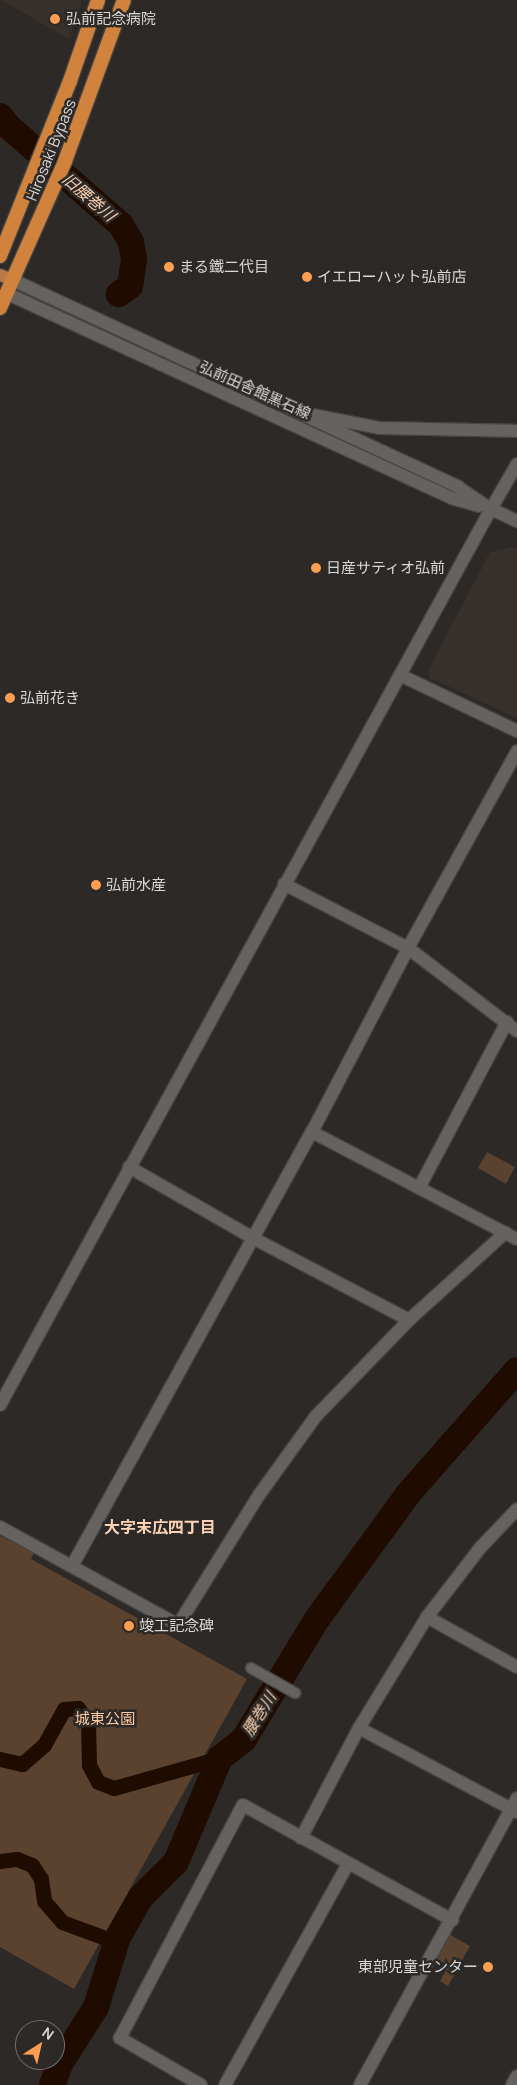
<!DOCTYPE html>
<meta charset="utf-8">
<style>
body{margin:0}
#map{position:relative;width:517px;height:2085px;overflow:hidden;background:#2c2927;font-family:Manrope,"Noto Sans JP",sans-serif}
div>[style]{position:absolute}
.built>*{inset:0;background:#38302a}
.green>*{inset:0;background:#5b422f}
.canal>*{height:15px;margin:-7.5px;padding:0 7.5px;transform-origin:7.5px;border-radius:7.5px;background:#1f0b00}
.river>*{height:26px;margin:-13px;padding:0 13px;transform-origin:13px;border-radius:13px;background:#1f0b00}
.roads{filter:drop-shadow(1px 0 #474543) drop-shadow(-1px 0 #474543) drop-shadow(0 1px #474543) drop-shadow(0 -1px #474543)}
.pedestrian>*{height:10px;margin:-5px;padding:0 5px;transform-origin:5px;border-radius:5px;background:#666260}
.minor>*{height:12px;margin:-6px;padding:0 6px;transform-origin:6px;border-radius:6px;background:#666260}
.tertiary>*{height:12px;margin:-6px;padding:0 6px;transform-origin:6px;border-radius:6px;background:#666260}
.secondary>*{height:12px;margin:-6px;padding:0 6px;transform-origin:6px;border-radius:6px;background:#666260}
.primary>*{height:12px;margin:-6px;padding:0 6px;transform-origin:6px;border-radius:6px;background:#b67b47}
.trunk>*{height:14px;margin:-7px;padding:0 7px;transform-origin:7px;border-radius:7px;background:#d1833e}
.dots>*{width:14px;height:14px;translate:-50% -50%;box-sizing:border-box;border:2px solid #2c2927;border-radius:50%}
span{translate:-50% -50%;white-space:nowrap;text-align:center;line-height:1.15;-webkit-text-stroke:5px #2c2927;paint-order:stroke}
.poi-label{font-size:15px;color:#dad8d6}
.left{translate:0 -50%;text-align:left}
.right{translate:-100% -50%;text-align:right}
.street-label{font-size:15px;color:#dad8d6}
.park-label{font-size:15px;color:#ffc8a0}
.water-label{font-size:16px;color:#f6cdaf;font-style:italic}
.neighbourhood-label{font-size:16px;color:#fbd2b5;font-weight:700}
.north{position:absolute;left:15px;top:2020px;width:50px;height:50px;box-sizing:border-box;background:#2c2927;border:1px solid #726f6d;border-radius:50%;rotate:35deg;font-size:14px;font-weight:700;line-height:20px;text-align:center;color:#dad8d6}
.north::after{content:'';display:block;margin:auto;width:18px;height:22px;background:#fb9e51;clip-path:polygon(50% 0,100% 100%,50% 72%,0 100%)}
</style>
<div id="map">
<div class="built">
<i style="clip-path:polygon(1px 0,82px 0,69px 39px)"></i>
<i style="clip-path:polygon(513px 547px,517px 548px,517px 718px,430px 678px,428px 671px,490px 552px)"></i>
</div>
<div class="green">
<i style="clip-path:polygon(487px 1152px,515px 1167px,506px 1184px,478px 1168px)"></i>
<i style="clip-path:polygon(0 1536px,34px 1553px,31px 1559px,247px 1679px,74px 1989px,0 1947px)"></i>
<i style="clip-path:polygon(449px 1934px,470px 1946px,448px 1986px,440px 1981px,448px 1966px,437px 1959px)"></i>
</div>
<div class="canal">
<i style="left:0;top:1759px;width:23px;rotate:13deg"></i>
<i style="left:22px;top:1764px;width:29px;rotate:-41deg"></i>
<i style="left:44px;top:1745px;width:41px;rotate:-60.9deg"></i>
<i style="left:64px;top:1709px;width:14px;rotate:-4deg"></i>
<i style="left:78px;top:1708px;width:18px;rotate:56deg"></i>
<i style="left:88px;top:1723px;width:42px;rotate:88.6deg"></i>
<i style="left:89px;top:1765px;width:19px;rotate:62deg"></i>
<i style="left:98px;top:1782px;width:17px;rotate:21deg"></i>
<i style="left:114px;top:1788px;width:110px;rotate:-15.8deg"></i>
<i style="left:0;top:1861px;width:17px;rotate:-7deg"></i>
<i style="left:17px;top:1859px;width:16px;rotate:22deg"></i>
<i style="left:32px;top:1865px;width:17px;rotate:57deg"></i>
<i style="left:41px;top:1879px;width:22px;rotate:82deg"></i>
<i style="left:44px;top:1901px;width:28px;rotate:49deg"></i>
<i style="left:62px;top:1922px;width:49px;rotate:20.3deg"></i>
<i style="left:108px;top:1939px;width:10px;rotate:-11deg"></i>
</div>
<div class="river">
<i style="left:0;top:116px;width:13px;rotate:51deg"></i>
<i style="left:8px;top:126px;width:150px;rotate:41.2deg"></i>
<i style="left:121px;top:225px;width:20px;rotate:60deg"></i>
<i style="left:131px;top:242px;width:17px;rotate:80deg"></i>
<i style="left:134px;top:259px;width:27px;rotate:98deg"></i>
<i style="left:130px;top:286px;width:14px;rotate:144deg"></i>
<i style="left:52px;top:2085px;width:22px;rotate:-69deg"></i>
<i style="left:60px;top:2064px;width:67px;rotate:-57.7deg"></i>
<i style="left:96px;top:2007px;width:73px;rotate:-72.6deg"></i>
<i style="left:118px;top:1937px;width:46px;rotate:-60.1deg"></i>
<i style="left:141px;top:1897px;width:49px;rotate:-45deg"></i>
<i style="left:176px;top:1862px;width:113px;rotate:-67.1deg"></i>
<i style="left:220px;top:1758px;width:31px;rotate:-38deg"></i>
<i style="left:244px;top:1739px;width:140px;rotate:-58.7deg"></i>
<i style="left:317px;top:1619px;width:155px;rotate:-53.9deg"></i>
<i style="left:408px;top:1494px;width:165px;rotate:-48.7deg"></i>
</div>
<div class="roads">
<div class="pedestrian">
<i style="left:251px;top:1668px;width:51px;rotate:29.6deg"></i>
</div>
<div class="minor">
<i style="left:400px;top:675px;width:130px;rotate:25.6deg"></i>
<i style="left:284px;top:884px;width:140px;rotate:27.3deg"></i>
<i style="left:408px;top:948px;width:137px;rotate:37.3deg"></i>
<i style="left:312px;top:1132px;width:231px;rotate:27.6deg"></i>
<i style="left:129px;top:1167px;width:143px;rotate:29.8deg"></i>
<i style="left:253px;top:1238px;width:176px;rotate:27.7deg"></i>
<i style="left:419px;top:1188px;width:188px;rotate:-62.1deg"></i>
<i style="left:0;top:1527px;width:203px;rotate:28.8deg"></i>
<i style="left:178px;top:1625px;width:153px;rotate:-58.1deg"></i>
<i style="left:259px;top:1495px;width:97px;rotate:-54.2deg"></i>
<i style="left:316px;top:1416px;width:134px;rotate:-45.9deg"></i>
<i style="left:409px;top:1320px;width:130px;rotate:-42.2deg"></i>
<i style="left:72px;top:1566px;width:496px;rotate:-61.1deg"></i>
<i style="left:312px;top:1132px;width:208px;rotate:-62.4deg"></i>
<i style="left:408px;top:948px;width:225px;rotate:-61deg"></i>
<i style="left:427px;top:1617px;width:103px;rotate:29.1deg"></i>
<i style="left:359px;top:1728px;width:179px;rotate:28deg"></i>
<i style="left:301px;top:1838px;width:124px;rotate:-62.2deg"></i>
<i style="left:359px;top:1728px;width:130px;rotate:-58.5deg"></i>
<i style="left:427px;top:1617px;width:88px;rotate:-52.4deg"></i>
<i style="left:481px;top:1547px;width:52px;rotate:-46.5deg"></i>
<i style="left:201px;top:2085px;width:94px;rotate:-149.9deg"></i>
<i style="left:120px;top:2038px;width:263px;rotate:-62.2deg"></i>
<i style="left:243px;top:1805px;width:239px;rotate:28.8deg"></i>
<i style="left:225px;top:2085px;width:253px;rotate:-60.9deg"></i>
<i style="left:360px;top:2085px;width:327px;rotate:-61.3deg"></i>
</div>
<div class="tertiary">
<i style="left:0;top:1405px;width:1022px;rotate:-61.28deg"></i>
<i style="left:491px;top:509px;width:29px;rotate:25deg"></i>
</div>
<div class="secondary">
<i style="left:13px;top:280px;width:491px;rotate:24.9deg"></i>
<i style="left:458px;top:487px;width:40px;rotate:34deg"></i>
<i style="left:8px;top:294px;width:488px;rotate:24.7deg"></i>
<i style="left:451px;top:498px;width:29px;rotate:16deg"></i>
<i style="left:313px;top:415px;width:67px;rotate:11.1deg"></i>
<i style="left:379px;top:428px;width:138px;rotate:1.2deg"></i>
<i style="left:491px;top:509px;width:52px;rotate:-60deg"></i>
<i style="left:512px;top:2085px;width:10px;rotate:-61deg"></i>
</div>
<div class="primary">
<i style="left:0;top:275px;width:14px;rotate:21deg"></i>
</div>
<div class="trunk">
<i style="left:0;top:256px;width:188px;rotate:-68.2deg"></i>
<i style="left:70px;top:81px;width:86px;rotate:-70.9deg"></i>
<i style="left:0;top:308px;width:161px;rotate:-66.1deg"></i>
<i style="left:65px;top:161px;width:171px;rotate:-69.9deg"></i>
</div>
</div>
<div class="dots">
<i style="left:55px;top:19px;background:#fb9e51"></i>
<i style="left:169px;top:267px;background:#fb9e51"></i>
<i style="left:307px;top:277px;background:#fb9e51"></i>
<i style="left:316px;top:568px;background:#fb9e51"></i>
<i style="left:10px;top:698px;background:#fb9e51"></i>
<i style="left:96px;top:885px;background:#fb9e51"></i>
<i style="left:129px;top:1626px;background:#fb9e51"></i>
<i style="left:488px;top:1967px;background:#fb9e51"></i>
</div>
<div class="poi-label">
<span class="left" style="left:66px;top:19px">弘前記念病院</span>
<span class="left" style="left:179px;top:267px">まる鐵二代目</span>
<span class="left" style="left:317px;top:277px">イエローハット弘前店</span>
<span class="left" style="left:326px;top:568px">日産サティオ弘前</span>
<span class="left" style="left:20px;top:698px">弘前花き</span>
<span class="left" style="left:106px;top:885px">弘前水産</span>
<span class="left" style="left:139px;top:1626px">竣工記念碑</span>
<span class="right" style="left:478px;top:1967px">東部児童センター</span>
</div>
<div class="street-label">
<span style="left:51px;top:150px;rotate:-68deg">Hirosaki Bypass</span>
<span style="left:255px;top:390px;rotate:24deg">弘前田舎館黒石線</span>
</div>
<div class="park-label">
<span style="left:105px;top:1719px">城東公園</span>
</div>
<div class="water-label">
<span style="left:89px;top:197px;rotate:41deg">旧腰巻川</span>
<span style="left:259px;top:1714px;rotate:-58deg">腰巻川</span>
</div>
<div class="neighbourhood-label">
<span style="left:160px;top:1527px">大字末広四丁目</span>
</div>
<div class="north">N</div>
</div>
